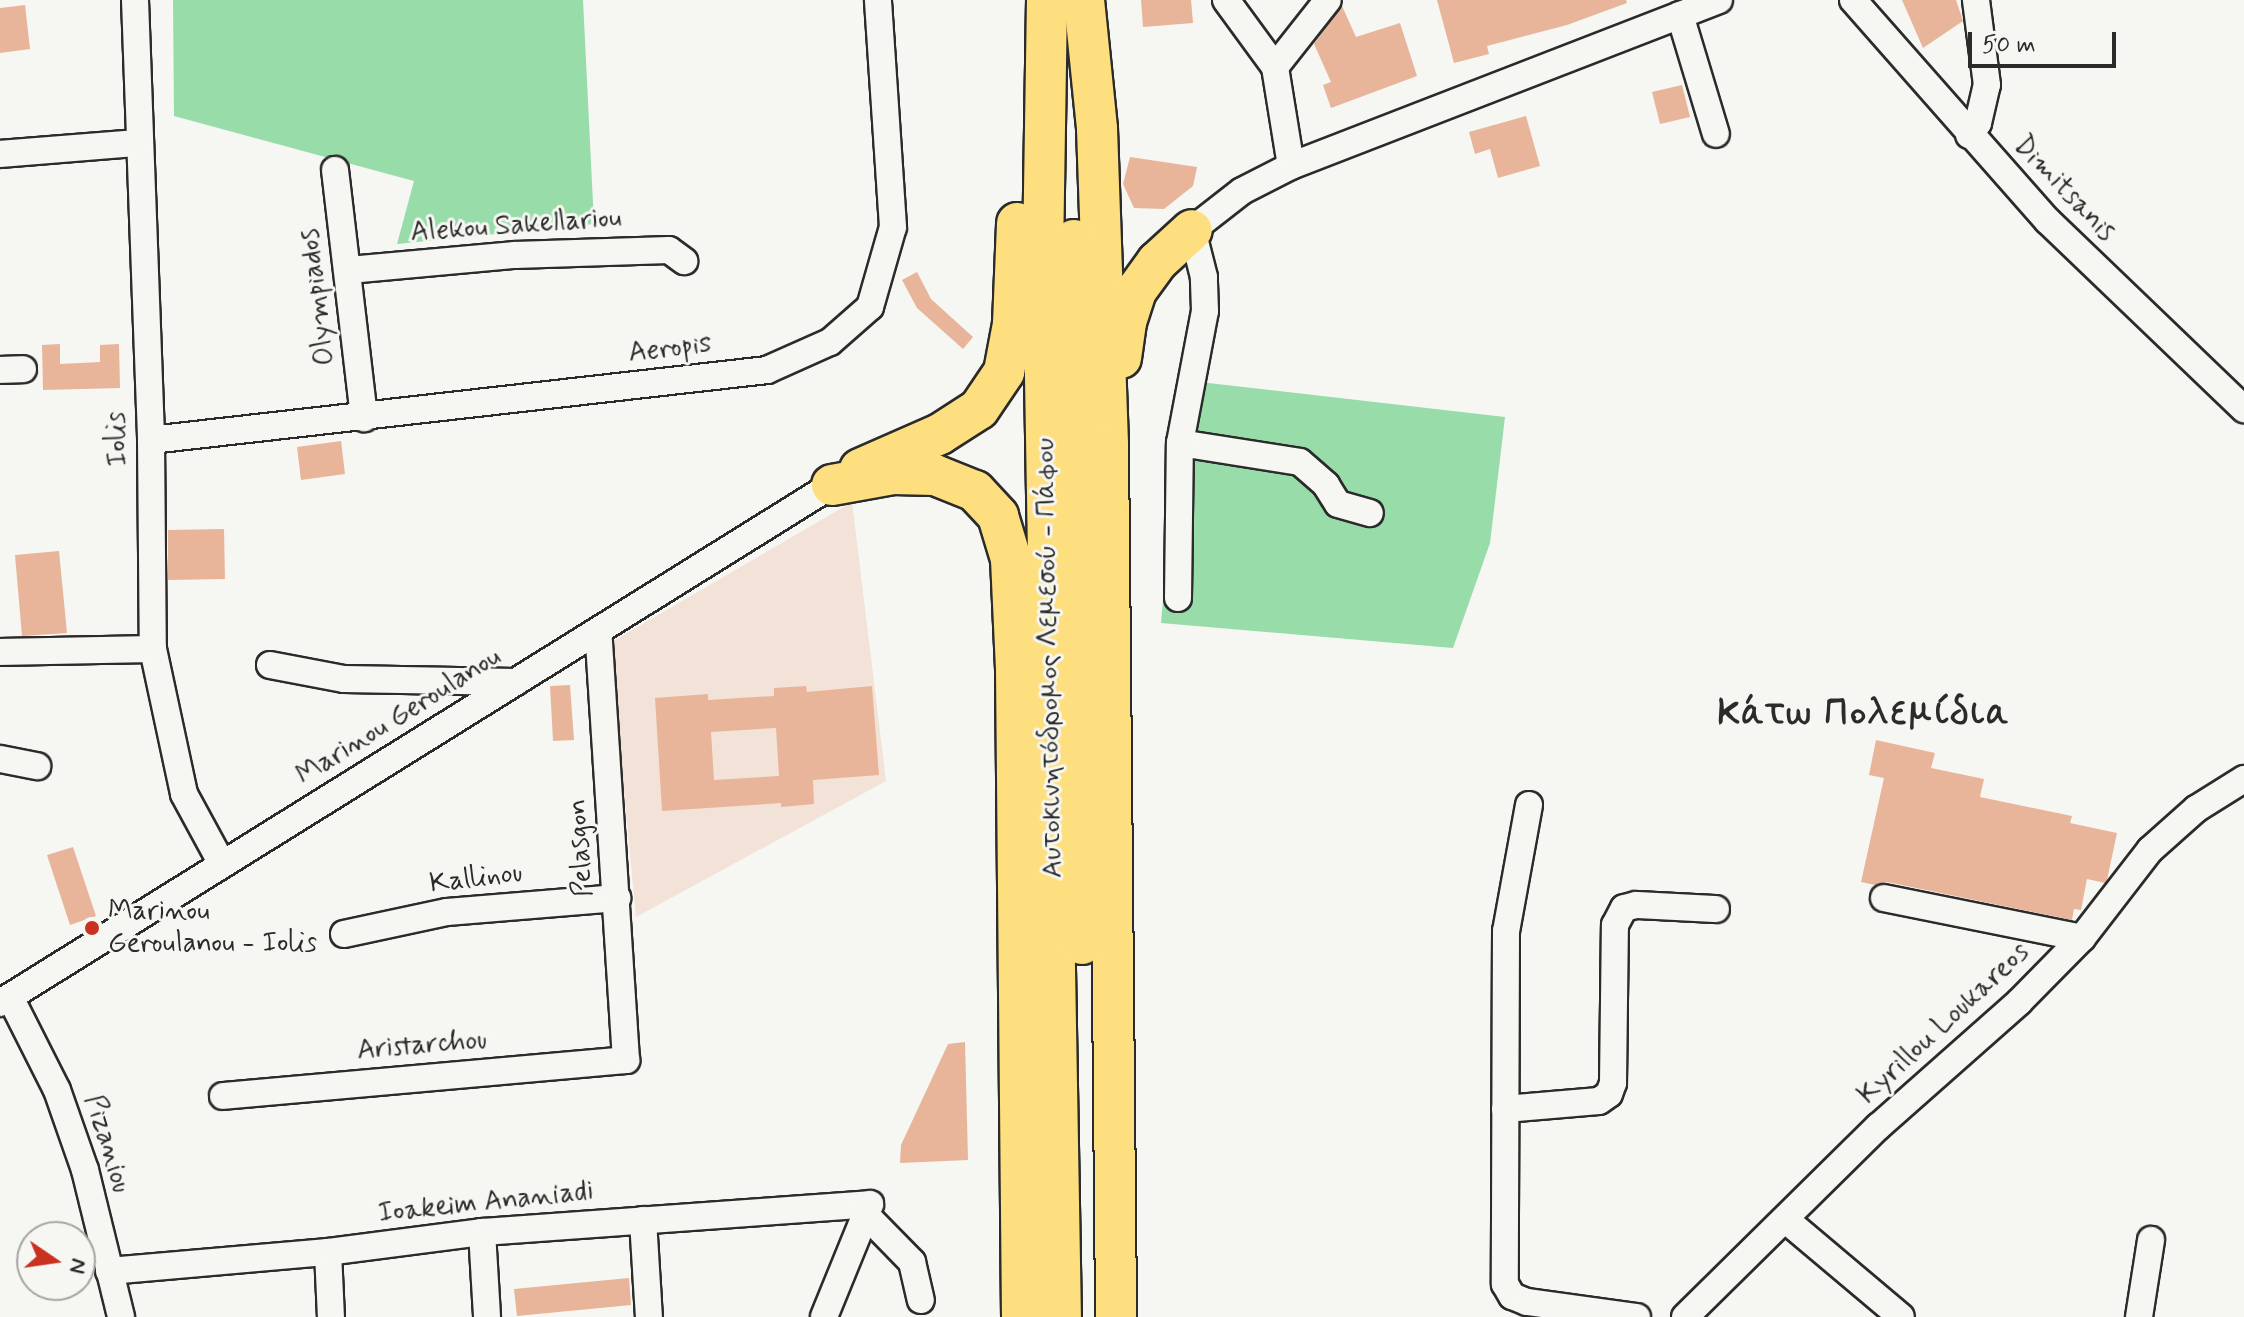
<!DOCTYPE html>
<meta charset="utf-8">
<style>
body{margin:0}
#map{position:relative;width:2244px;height:1317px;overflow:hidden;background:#f6f6f2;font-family:Mynerve,sans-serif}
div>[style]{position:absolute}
.built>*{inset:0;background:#f2e2d8}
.green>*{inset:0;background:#97dca9}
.building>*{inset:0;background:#e8b59a}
.roads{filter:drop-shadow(2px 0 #2b2b2b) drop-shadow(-2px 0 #2b2b2b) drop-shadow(0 2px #2b2b2b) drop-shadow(0 -2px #2b2b2b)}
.minor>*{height:26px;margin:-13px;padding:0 13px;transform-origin:13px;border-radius:13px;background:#f6f6f2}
.highway>*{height:40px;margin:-20px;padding:0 20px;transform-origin:20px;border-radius:20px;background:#fedf80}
.dots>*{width:22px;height:22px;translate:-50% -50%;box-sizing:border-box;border:4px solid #f6f6f2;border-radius:50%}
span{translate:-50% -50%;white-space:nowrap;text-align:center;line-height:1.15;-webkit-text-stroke:6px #f6f6f2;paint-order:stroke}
.street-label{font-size:28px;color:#2b2b2b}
.poi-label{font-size:28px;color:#2b2b2b}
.left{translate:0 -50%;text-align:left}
.district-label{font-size:36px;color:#2b2b2b;font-weight:700;letter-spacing:2px}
.north{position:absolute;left:16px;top:1221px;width:80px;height:80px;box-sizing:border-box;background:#f6f6f2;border:2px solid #a5a5a2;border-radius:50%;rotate:103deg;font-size:22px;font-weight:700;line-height:32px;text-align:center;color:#2b2b2b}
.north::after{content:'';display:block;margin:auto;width:28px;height:36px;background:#c8321e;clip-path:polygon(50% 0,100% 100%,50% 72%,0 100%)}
.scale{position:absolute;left:1968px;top:32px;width:148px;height:36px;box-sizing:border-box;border:4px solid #2b2b2b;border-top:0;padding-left:10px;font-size:24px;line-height:28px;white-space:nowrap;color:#2b2b2b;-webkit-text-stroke:6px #f6f6f2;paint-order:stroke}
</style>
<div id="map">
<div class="built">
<i style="clip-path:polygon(852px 502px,886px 781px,636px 917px,610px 643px)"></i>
</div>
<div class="green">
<i style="clip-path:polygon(173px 0,583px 0,594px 224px,397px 244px,414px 181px,174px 116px)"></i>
<i style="clip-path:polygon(1182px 380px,1505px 417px,1490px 543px,1453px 648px,1161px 623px)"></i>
</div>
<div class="building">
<i style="clip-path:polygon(1141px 0,1191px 0,1193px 23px,1143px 27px)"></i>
<i style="clip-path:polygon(1437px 0,1626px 0,1627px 3px,1567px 25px,1487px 46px,1489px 54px,1454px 63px)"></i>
<i style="clip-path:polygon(1902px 0,1956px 0,1963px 21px,1923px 48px)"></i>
<i style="clip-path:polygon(25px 5px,30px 49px,0 53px,0 8px)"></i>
<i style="clip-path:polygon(1342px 6px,1356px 37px,1400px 23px,1417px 76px,1331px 108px,1323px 85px,1331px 82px,1314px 44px)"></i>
<i style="clip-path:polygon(1682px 85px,1690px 117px,1660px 124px,1652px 92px)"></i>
<i style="clip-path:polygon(1526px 116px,1540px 166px,1498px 178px,1490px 149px,1475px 154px,1469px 132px)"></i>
<i style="clip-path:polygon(1130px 157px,1197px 167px,1193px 186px,1164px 209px,1134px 208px,1123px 184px)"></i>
<i style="clip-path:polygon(917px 272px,931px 299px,973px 337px,963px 349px,917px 308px,902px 280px)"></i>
<i style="clip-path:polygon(60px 344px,60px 364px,100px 362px,100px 345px,119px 344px,120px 388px,43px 390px,42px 345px)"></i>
<i style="clip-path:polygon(341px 441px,345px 474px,301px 480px,297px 447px)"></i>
<i style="clip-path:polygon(224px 529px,225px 579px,168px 580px,168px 530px)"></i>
<i style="clip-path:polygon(59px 551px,67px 633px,22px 636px,15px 555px)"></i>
<i style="clip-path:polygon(570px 685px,574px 740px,553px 741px,550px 686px)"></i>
<i style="clip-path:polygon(evenodd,806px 686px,807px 692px,872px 686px,879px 775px,813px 780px,814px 804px,781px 807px,781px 803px,662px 811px,655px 698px,708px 694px,708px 700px,774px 696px,774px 688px,806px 686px,776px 728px,779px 776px,714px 780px,711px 732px,776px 728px)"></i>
<i style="clip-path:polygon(1876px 740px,1935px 753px,1931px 768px,1984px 779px,1980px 797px,2072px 816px,2070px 823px,2117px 833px,2107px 880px,2105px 883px,2087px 879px,2081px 910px,2074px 909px,2072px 920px,1887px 882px,1875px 885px,1861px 882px,1884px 778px,1869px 775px)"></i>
<i style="clip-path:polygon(73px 847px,96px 916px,70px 925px,47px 855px)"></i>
<i style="clip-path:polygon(965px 1042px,968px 1160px,900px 1163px,901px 1145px,948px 1044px)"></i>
<i style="clip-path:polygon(629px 1278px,631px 1305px,517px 1316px,514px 1289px)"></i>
</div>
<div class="roads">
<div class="minor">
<i style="left:135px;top:0;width:440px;rotate:87.9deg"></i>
<i style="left:151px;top:440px;width:209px;rotate:89.5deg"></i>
<i style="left:153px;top:649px;width:148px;rotate:77.9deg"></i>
<i style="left:184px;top:794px;width:80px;rotate:61.5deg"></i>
<i style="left:1226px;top:0;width:83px;rotate:53.8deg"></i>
<i style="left:1853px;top:0;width:295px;rotate:48.6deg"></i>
<i style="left:2048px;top:221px;width:272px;rotate:43.8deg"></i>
<i style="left:1680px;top:15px;width:124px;rotate:73.2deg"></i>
<i style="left:1969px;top:135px;width:15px;rotate:-53deg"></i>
<i style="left:1978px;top:123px;width:39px;rotate:-77deg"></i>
<i style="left:1987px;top:85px;width:86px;rotate:-97.4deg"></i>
<i style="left:0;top:154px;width:138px;rotate:-4.6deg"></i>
<i style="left:1291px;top:166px;width:100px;rotate:-99.2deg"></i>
<i style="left:1275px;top:67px;width:85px;rotate:-51.7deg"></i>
<i style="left:335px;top:170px;width:250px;rotate:83.3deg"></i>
<i style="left:349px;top:270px;width:167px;rotate:-5.2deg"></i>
<i style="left:515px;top:255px;width:154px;rotate:-1.9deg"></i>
<i style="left:669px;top:250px;width:19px;rotate:36deg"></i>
<i style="left:0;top:370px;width:23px;rotate:-2deg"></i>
<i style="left:151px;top:440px;width:620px;rotate:-6.48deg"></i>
<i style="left:767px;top:370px;width:69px;rotate:-24deg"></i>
<i style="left:830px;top:342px;width:53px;rotate:-41.2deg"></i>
<i style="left:870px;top:307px;width:83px;rotate:-74deg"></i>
<i style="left:893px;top:227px;width:227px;rotate:-93.8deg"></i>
<i style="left:1180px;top:443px;width:121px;rotate:9deg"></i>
<i style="left:1300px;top:462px;width:35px;rotate:41deg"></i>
<i style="left:1326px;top:485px;width:22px;rotate:58deg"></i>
<i style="left:1338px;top:504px;width:33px;rotate:16deg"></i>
<i style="left:1178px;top:598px;width:155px;rotate:-89.3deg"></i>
<i style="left:1180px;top:443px;width:134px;rotate:-79.3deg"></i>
<i style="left:1205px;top:311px;width:34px;rotate:-92deg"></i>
<i style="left:1204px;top:277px;width:49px;rotate:-104.3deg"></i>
<i style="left:1192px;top:230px;width:63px;rotate:-38deg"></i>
<i style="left:1242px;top:191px;width:55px;rotate:-27deg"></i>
<i style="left:1291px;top:166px;width:459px;rotate:-21.2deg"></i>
<i style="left:0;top:652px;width:153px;rotate:-1.1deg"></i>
<i style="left:270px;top:665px;width:75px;rotate:10.7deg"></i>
<i style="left:344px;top:679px;width:172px;rotate:1deg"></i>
<i style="left:0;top:759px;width:38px;rotate:11deg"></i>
<i style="left:1529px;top:805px;width:128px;rotate:100.3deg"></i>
<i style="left:1506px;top:931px;width:353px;rotate:90.2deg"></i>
<i style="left:1505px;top:1284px;width:14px;rotate:60deg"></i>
<i style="left:1512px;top:1296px;width:16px;rotate:22deg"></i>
<i style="left:1527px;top:1302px;width:111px;rotate:7.8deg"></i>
<i style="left:1884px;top:898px;width:202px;rotate:11.4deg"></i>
<i style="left:344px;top:934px;width:105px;rotate:-12.1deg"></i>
<i style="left:447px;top:912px;width:171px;rotate:-4.7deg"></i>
<i style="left:10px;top:997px;width:104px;rotate:63.2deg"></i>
<i style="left:57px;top:1090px;width:85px;rotate:70.7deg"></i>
<i style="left:85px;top:1170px;width:151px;rotate:76.2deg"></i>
<i style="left:0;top:1003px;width:980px;rotate:-31.91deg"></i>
<i style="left:223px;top:1096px;width:405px;rotate:-5.1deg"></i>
<i style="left:626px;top:1060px;width:429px;rotate:-93.7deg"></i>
<i style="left:1505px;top:1109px;width:94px;rotate:-4.9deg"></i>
<i style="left:1599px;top:1101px;width:12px;rotate:-35deg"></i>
<i style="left:1609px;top:1094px;width:12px;rotate:-70deg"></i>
<i style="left:1613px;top:1083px;width:158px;rotate:-89.3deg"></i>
<i style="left:1615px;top:925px;width:19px;rotate:-62deg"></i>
<i style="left:1624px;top:908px;width:12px;rotate:-14deg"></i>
<i style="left:1636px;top:905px;width:80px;rotate:2.9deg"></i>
<i style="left:866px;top:1215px;width:66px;rotate:45.6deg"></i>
<i style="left:912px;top:1262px;width:39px;rotate:77deg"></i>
<i style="left:643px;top:1220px;width:97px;rotate:86.5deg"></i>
<i style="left:1786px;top:1220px;width:150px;rotate:40.1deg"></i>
<i style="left:482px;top:1232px;width:85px;rotate:86.6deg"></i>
<i style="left:328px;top:1252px;width:65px;rotate:87.4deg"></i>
<i style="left:109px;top:1271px;width:220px;rotate:-5deg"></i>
<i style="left:328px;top:1252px;width:155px;rotate:-7.4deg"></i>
<i style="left:482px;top:1232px;width:389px;rotate:-4.1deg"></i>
<i style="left:870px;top:1204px;width:122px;rotate:112.2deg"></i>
<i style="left:1685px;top:1317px;width:272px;rotate:-44.6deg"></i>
<i style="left:1879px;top:1126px;width:187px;rotate:-41.5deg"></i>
<i style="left:2019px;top:1002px;width:90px;rotate:-45.5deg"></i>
<i style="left:2082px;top:938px;width:111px;rotate:-52.3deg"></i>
<i style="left:2150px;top:850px;width:62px;rotate:-41.7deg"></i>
<i style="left:2196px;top:809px;width:57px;rotate:-32deg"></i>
<i style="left:2139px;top:1317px;width:78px;rotate:-81.1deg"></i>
</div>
<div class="highway">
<i style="left:1047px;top:0;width:259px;rotate:90.9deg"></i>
<i style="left:1043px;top:259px;width:1058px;rotate:89.03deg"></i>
<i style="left:1084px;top:0;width:130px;rotate:84.2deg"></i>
<i style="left:1097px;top:129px;width:316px;rotate:88deg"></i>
<i style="left:1108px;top:445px;width:872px;rotate:89.47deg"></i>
<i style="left:1074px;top:240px;width:704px;rotate:89.35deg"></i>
<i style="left:1121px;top:358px;width:36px;rotate:-82deg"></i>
<i style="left:1126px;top:322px;width:33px;rotate:-72deg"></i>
<i style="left:1136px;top:291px;width:36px;rotate:-54deg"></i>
<i style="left:1157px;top:262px;width:47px;rotate:-42.4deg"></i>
<i style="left:860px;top:469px;width:87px;rotate:-23.6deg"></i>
<i style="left:940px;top:434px;width:46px;rotate:-32.7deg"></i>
<i style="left:979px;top:409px;width:45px;rotate:-56deg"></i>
<i style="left:1004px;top:372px;width:49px;rotate:-79.4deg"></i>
<i style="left:1013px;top:324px;width:101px;rotate:-87.7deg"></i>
<i style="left:832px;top:485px;width:62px;rotate:-10.2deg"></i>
<i style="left:893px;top:474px;width:42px;rotate:1.4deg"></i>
<i style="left:935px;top:475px;width:43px;rotate:21.8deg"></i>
<i style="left:975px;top:491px;width:34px;rotate:47deg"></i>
<i style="left:998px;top:516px;width:45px;rotate:73.2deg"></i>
<i style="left:1011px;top:559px;width:110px;rotate:87.4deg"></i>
<i style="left:1016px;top:669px;width:648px;rotate:89.47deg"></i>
</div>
</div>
<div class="dots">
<i style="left:92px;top:928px;background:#c8321e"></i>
</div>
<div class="street-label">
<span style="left:2064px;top:189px;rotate:46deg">Dimitsanis</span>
<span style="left:516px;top:226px;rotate:-4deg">Alekou Sakellariou</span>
<span style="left:318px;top:297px;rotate:-97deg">Olympiados</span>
<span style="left:670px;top:349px;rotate:-7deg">Aeropis</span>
<span style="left:118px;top:439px;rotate:-92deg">Iolis</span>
<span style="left:1050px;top:658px;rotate:-91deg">Αυτοκινητόδρομος Λεμεσού - Πάφου</span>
<span style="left:399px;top:717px;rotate:-32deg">Marinou Geroulanou</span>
<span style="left:581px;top:848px;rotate:-94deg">Pelasgon</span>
<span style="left:476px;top:879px;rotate:-7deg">Kallinou</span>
<span style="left:1944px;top:1024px;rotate:-43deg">Kyrillou Loukareos</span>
<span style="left:422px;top:1046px;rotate:-5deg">Aristarchou</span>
<span style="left:107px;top:1144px;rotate:73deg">Pizaniou</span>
<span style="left:486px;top:1203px;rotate:-6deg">Ioakeim Ananiadi</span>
</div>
<div class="poi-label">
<span class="left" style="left:108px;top:928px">Marinou<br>Geroulanou - Iolis</span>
</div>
<div class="district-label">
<span style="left:1864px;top:715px">Κάτω Πολεμίδια</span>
</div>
<div class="north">N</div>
<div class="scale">50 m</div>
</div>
